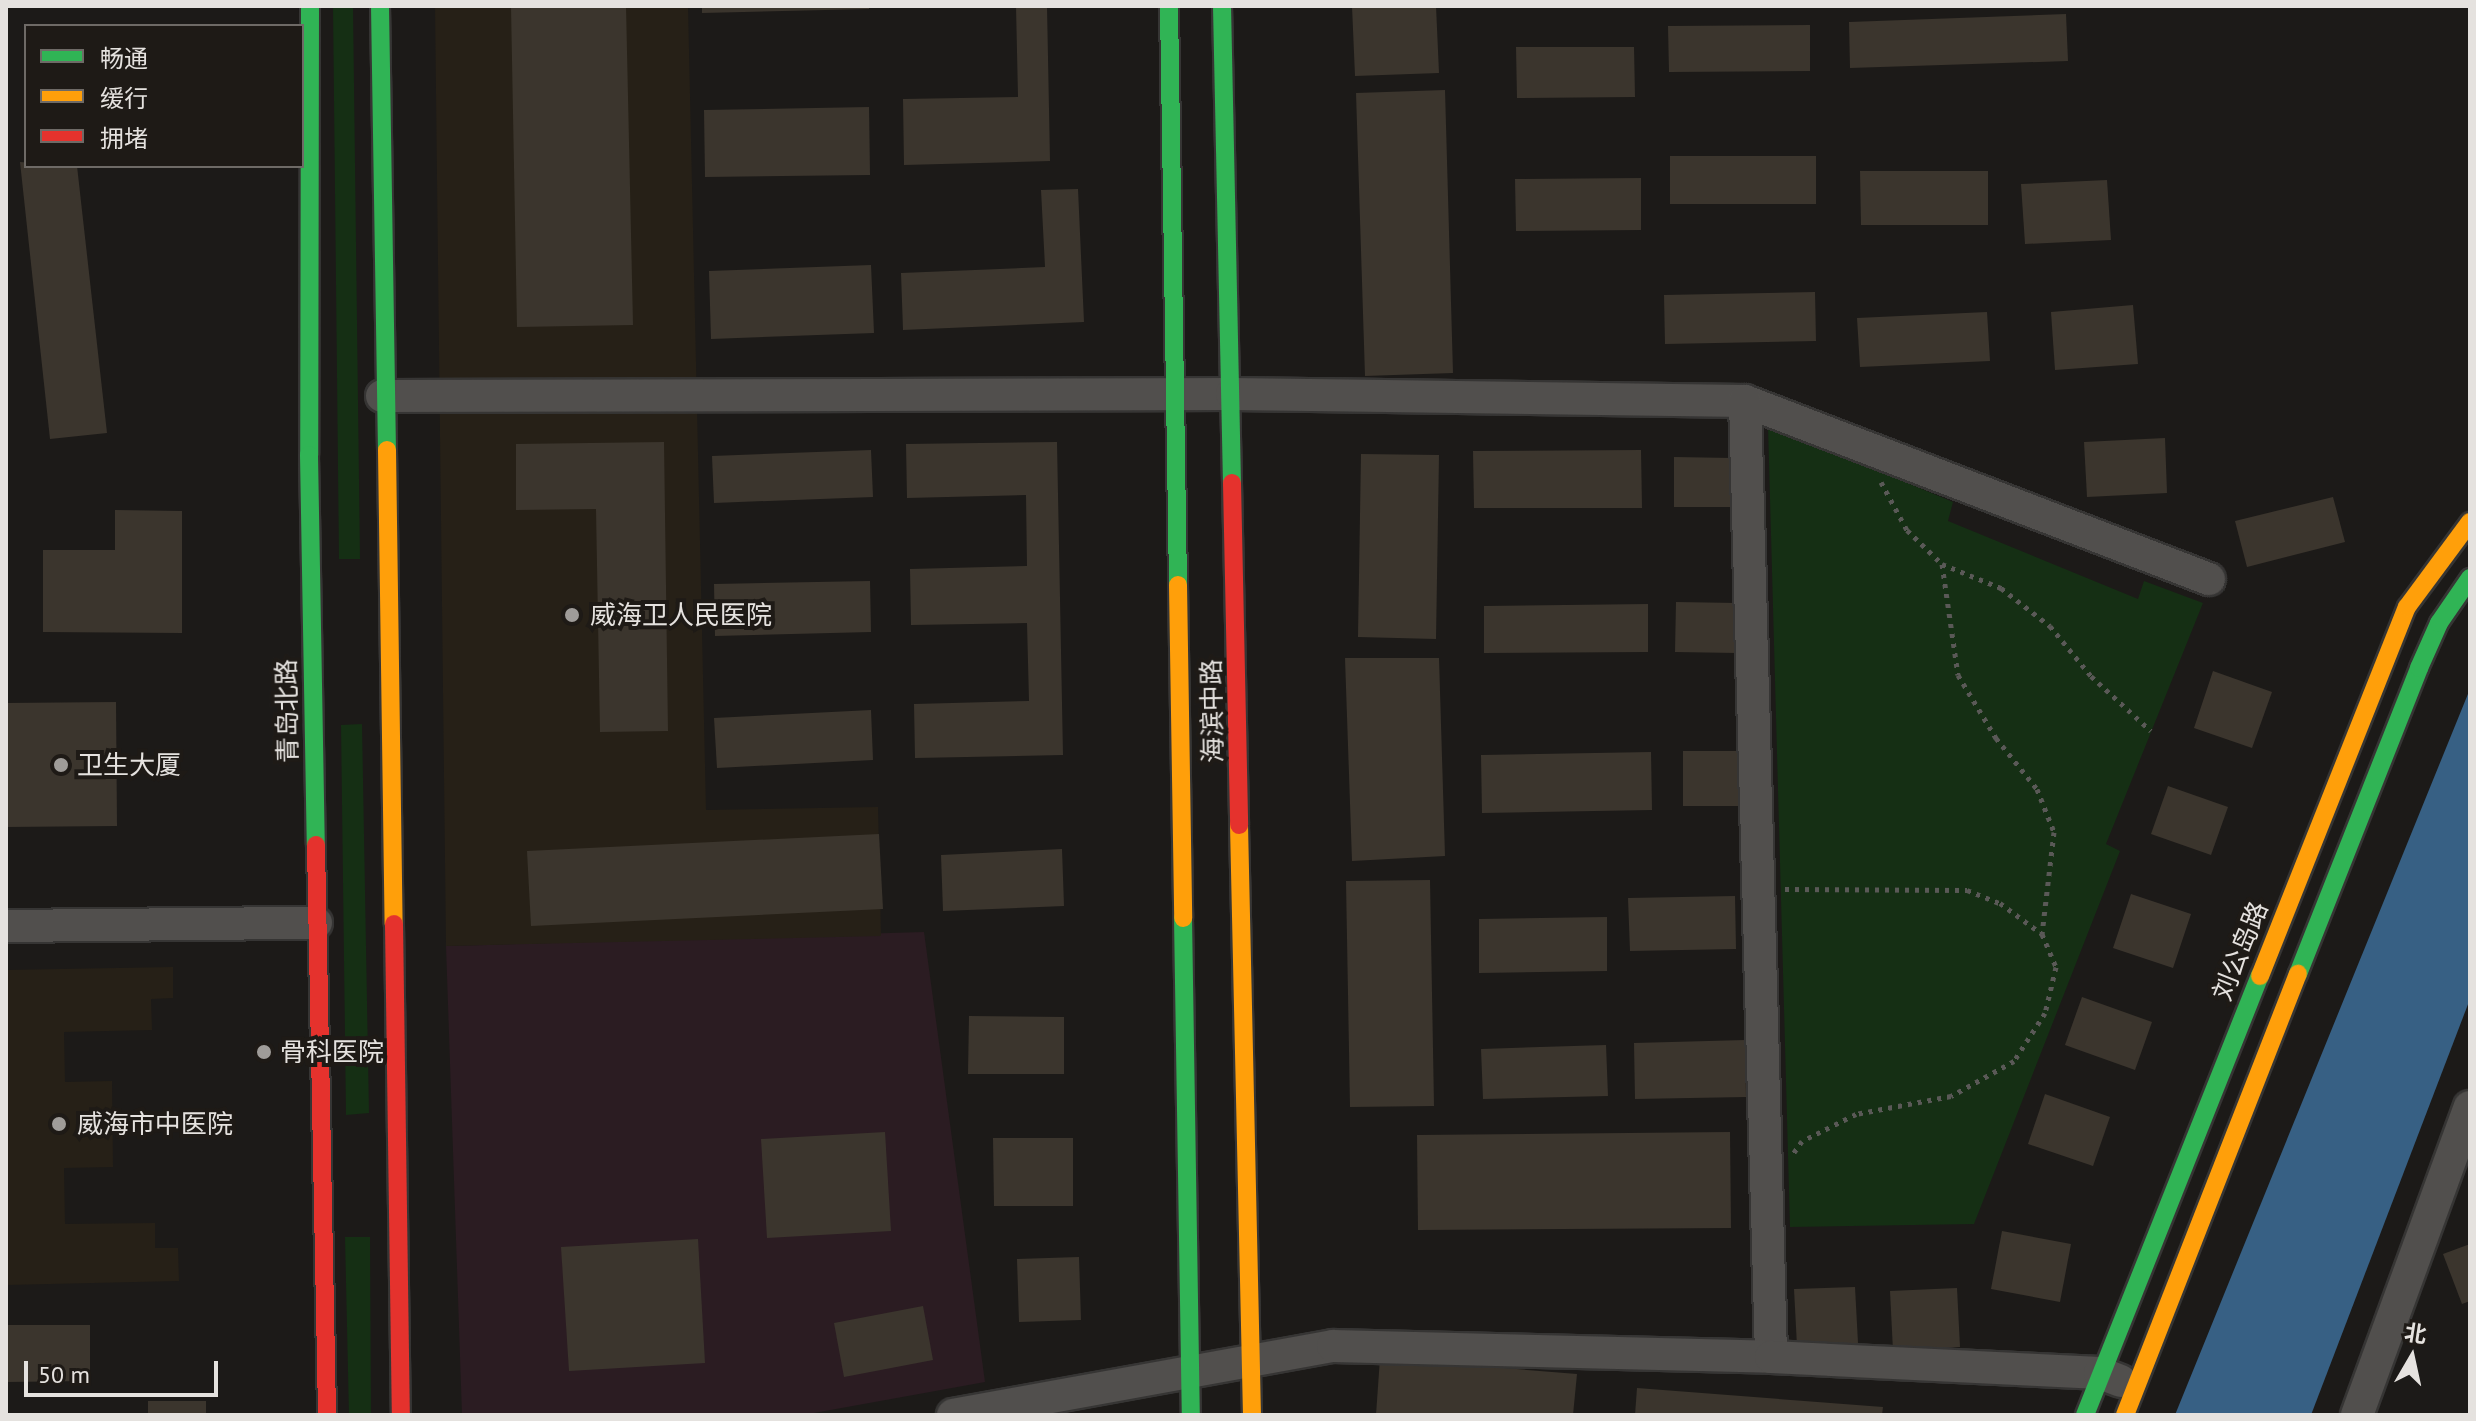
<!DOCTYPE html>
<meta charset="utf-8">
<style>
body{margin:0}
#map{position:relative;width:2476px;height:1421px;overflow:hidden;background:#1c1a18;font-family:"PT Sans","Noto Sans SC",sans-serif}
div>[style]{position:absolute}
.commercial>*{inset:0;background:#2b1c22}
.built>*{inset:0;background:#262017}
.green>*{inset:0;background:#152f14}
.water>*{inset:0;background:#376084}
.building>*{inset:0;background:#3b352d}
.path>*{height:5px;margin-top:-2.5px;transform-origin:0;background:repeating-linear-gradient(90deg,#5a5957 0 4px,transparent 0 10px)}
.roads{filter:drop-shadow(2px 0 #363534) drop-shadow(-2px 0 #363534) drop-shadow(0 2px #363534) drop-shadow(0 -2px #363534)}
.street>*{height:32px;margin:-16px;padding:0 16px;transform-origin:16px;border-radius:16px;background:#514f4d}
.fast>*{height:18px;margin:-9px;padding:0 9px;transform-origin:9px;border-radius:9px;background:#30b455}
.slow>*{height:18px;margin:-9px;padding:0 9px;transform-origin:9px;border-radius:9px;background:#ff9f0a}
.jam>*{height:18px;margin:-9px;padding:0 9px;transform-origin:9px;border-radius:9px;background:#e5322d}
.dots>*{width:22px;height:22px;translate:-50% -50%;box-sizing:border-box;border:4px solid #1e1a16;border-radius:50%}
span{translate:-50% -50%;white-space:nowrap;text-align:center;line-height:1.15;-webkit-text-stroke:8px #1e1a16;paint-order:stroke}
.poi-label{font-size:26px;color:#e5e2df}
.left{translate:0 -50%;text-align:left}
.street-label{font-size:26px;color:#e5e2df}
.frame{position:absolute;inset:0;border:8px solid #e5e2df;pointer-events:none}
.legend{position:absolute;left:24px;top:24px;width:280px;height:144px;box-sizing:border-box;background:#1e1a16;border:2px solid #6e6a66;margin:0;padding:10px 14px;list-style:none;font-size:24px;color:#e5e2df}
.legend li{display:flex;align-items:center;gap:16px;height:40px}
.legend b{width:40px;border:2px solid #6e6a66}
.north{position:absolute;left:2372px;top:1317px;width:80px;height:80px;-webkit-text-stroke:6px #1e1a16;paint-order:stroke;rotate:9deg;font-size:22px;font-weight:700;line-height:32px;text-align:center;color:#e5e2df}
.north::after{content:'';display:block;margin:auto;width:28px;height:36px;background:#e5e2df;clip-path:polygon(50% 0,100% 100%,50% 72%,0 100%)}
.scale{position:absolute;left:24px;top:1361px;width:194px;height:36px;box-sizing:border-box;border:4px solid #e5e2df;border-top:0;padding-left:10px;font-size:24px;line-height:28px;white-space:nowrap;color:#e5e2df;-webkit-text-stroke:6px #1e1a16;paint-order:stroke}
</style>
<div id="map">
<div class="commercial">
<i style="clip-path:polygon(924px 932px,985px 1382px,803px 1415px,462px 1415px,446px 946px)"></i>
</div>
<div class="built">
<i style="clip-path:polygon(435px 6px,688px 6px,706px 810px,878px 807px,881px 936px,446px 946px)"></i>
<i style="clip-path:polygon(173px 967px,173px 998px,151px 999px,152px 1030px,64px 1032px,65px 1082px,112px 1081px,113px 1167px,64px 1168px,65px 1224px,155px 1223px,155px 1248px,178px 1248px,179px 1281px,6px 1285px,6px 970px)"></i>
</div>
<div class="green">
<i style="clip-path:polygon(333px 6px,353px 6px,360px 559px,339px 559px)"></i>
<i style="clip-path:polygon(1768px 425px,1953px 502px,1948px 521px,2138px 599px,2144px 581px,2203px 603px,2106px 844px,2120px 851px,1974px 1224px,1790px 1227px)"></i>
<i style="clip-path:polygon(362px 724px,369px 1113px,346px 1115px,341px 725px)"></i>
<i style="clip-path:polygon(345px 1237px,370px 1237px,371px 1415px,349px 1415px)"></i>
</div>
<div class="water">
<i style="clip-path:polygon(2470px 689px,2470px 999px,2311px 1415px,2175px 1415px)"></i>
</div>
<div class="building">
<i style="clip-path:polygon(511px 6px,626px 6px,633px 325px,517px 327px)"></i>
<i style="clip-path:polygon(702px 6px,869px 6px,869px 9px,702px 13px)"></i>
<i style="clip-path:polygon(1016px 6px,1047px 6px,1050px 161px,904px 165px,903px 99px,1018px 97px)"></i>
<i style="clip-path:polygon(1352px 6px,1436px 6px,1439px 73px,1355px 76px)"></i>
<i style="clip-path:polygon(2066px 14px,2068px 61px,1850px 68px,1849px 22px)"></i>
<i style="clip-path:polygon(1810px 25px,1810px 71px,1669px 72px,1668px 26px)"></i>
<i style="clip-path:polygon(1516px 47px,1634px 47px,1635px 97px,1517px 98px)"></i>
<i style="clip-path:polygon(1445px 90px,1453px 373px,1365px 376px,1356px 93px)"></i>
<i style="clip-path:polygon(869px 107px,870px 175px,705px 177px,704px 110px)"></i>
<i style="clip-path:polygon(1670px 156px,1816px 156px,1816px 204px,1670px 204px)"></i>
<i style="clip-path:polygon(20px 162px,77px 166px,107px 433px,50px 439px)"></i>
<i style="clip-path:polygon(1860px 171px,1988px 171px,1988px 225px,1861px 225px)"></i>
<i style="clip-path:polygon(1641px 178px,1641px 230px,1516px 231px,1515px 179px)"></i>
<i style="clip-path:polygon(2107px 180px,2111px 240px,2025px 244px,2021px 184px)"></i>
<i style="clip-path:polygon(1078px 189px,1084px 322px,903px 330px,901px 273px,1045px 267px,1041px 190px)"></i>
<i style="clip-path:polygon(871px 265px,874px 333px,711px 339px,709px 271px)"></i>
<i style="clip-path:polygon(1815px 292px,1816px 341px,1665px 344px,1664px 295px)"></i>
<i style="clip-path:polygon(2133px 305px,2138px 364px,2055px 370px,2051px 312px)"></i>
<i style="clip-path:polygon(1987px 312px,1990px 361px,1860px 367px,1857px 318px)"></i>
<i style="clip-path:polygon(2165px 438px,2167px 493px,2087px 497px,2084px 442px)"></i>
<i style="clip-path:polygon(664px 442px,668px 731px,600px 732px,596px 509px,516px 510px,516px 444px)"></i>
<i style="clip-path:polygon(1057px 442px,1063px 755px,915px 758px,914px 704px,1029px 701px,1027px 623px,911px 625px,910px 569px,1027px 566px,1026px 495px,907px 498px,906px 444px)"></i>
<i style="clip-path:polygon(871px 450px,873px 497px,714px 503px,712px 456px)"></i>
<i style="clip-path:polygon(1641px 450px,1642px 508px,1474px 508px,1473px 451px)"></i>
<i style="clip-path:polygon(1361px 454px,1439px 455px,1436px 639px,1358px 637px)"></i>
<i style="clip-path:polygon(1674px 457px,1733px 458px,1733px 507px,1674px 507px)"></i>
<i style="clip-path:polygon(2333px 497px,2345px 542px,2247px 567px,2235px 521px)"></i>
<i style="clip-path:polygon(115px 510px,182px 511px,182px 633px,43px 632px,43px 550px,115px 550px)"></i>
<i style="clip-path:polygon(870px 581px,871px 632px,715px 636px,714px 584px)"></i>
<i style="clip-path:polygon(1676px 602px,1737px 603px,1737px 653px,1675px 652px)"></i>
<i style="clip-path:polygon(1648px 604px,1648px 652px,1484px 653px,1484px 606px)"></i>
<i style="clip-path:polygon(1345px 658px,1439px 658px,1445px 856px,1352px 861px)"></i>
<i style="clip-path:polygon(2213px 671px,2272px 692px,2252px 748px,2194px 728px)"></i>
<i style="clip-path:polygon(116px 702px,117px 826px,6px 827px,6px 703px)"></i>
<i style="clip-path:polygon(871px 710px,873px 760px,717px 768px,714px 718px)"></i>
<i style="clip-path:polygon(1683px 751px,1742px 751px,1743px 806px,1683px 806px)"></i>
<i style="clip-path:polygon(1651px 752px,1652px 810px,1482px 813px,1481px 755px)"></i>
<i style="clip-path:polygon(2168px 786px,2228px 807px,2211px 855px,2151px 834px)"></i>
<i style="clip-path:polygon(879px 834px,883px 909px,531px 926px,527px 851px)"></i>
<i style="clip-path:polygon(1062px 849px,1064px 906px,943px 911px,941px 855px)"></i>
<i style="clip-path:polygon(1430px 880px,1434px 1106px,1350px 1107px,1346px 881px)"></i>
<i style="clip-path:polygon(2131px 894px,2191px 914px,2173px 968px,2113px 948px)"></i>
<i style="clip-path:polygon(1735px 896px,1736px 949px,1630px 951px,1628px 898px)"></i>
<i style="clip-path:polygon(1607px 917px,1607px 971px,1479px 973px,1479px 919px)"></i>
<i style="clip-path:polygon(2082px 997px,2152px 1022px,2135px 1070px,2065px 1045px)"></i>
<i style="clip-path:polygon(969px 1016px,1064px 1017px,1064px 1074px,968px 1074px)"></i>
<i style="clip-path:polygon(1745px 1040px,1746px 1097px,1635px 1099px,1634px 1043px)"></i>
<i style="clip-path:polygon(1606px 1045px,1608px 1096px,1483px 1099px,1481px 1049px)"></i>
<i style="clip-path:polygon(2045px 1094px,2110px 1117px,2093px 1166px,2028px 1144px)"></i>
<i style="clip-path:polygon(885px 1132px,891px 1231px,767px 1238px,761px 1139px)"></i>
<i style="clip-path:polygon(1730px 1132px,1731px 1228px,1418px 1230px,1417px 1135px)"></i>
<i style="clip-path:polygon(993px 1138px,1073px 1138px,1073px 1206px,994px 1206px)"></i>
<i style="clip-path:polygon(2002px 1231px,2071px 1244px,2060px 1302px,1991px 1289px)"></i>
<i style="clip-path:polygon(698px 1239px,705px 1363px,569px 1371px,561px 1247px)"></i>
<i style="clip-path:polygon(2470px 1244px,2470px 1301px,2462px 1304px,2443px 1254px)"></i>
<i style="clip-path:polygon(1079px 1257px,1081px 1320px,1019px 1322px,1017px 1259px)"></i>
<i style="clip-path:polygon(1855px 1287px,1858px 1343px,1797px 1346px,1794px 1289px)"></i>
<i style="clip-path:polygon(1957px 1288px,1960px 1347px,1893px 1351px,1890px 1291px)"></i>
<i style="clip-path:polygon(923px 1306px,933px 1360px,844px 1377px,834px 1323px)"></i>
<i style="clip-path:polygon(6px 1325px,90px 1325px,90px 1381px,6px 1382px)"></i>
<i style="clip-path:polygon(1380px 1358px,1577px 1374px,1573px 1415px,1376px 1415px)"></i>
<i style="clip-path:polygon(1637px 1388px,1883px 1407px,1882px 1415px,1635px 1415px)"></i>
<i style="clip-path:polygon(148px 1401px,206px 1401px,206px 1415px,148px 1415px)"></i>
</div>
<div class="path">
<i style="left:1881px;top:482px;width:55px;rotate:61.6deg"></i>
<i style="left:1907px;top:530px;width:49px;rotate:44.2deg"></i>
<i style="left:1942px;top:564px;width:64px;rotate:22.1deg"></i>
<i style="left:2001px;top:588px;width:62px;rotate:37.8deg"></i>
<i style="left:2050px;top:626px;width:65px;rotate:50.6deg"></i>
<i style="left:2091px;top:676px;width:81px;rotate:42.5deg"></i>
<i style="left:1942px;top:564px;width:112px;rotate:81.8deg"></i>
<i style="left:1958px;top:675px;width:74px;rotate:58.9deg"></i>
<i style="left:1996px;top:738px;width:65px;rotate:51.2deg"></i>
<i style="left:2037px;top:789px;width:46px;rotate:68.4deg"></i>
<i style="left:2054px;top:832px;width:103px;rotate:96.7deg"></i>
<i style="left:1785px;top:889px;width:182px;rotate:0.3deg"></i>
<i style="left:1967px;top:890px;width:35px;rotate:22deg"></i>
<i style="left:2000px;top:903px;width:52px;rotate:36.4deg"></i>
<i style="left:2042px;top:934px;width:36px;rotate:67deg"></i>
<i style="left:2056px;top:967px;width:47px;rotate:103.4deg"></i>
<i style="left:2045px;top:1013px;width:57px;rotate:122.9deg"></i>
<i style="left:2014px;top:1061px;width:72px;rotate:150.9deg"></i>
<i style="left:1951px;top:1096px;width:97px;rotate:169.3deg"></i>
<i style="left:1856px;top:1114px;width:60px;rotate:153.4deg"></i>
<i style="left:1802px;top:1141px;width:16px;rotate:125deg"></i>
</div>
<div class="roads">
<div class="street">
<i style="left:382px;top:396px;width:850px;rotate:-0.13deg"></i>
<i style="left:1232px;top:394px;width:513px;rotate:0.78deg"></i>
<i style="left:1745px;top:401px;width:497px;rotate:21deg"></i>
<i style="left:1745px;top:401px;width:956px;rotate:88.44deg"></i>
<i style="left:6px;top:926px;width:310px;rotate:-0.6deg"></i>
<i style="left:953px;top:1415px;width:386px;rotate:-10.3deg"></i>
<i style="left:1333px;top:1346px;width:438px;rotate:1.4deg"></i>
<i style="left:1771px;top:1357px;width:329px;rotate:2.8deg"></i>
<i style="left:2100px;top:1373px;width:22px;rotate:21deg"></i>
<i style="left:2357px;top:1415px;width:328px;rotate:-69.9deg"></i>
</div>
<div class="fast">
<i style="left:310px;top:6px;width:449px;rotate:90.1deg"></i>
<i style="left:309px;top:455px;width:390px;rotate:89deg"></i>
<i style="left:380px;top:6px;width:444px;rotate:89.1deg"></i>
<i style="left:1169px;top:6px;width:579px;rotate:89.11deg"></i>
<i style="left:1222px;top:6px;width:477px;rotate:88.8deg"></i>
<i style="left:1183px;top:918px;width:497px;rotate:89.1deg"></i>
<i style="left:2298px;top:974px;width:329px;rotate:-68.4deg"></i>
<i style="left:2419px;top:668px;width:49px;rotate:-66deg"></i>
<i style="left:2439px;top:623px;width:55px;rotate:-55.4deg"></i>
<i style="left:2085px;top:1415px;width:473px;rotate:-68.3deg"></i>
</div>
<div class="slow">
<i style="left:387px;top:450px;width:474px;rotate:89.2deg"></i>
<i style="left:1178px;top:585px;width:333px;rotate:89.1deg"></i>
<i style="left:1239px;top:825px;width:590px;rotate:88.74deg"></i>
<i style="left:2260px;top:976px;width:397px;rotate:-68.3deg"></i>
<i style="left:2407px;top:607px;width:106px;rotate:-53.5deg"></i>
<i style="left:2125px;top:1415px;width:474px;rotate:-68.6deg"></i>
</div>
<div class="jam">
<i style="left:1232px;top:483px;width:342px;rotate:88.8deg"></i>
<i style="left:316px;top:845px;width:570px;rotate:88.89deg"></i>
<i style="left:394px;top:924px;width:491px;rotate:89.2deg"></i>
</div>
</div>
<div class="dots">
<i style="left:572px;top:615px;background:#9f9c99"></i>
<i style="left:61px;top:765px;background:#9f9c99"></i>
<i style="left:264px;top:1052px;background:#9f9c99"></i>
<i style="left:59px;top:1124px;background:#9f9c99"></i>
</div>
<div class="poi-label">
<span class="left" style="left:590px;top:615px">威海卫人民医院</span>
<span class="left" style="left:77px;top:765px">卫生大厦</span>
<span class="left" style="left:280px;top:1052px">骨科医院</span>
<span class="left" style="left:77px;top:1124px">威海市中医院</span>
</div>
<div class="street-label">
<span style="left:287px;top:711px;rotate:-91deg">青岛北路</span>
<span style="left:1212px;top:711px;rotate:-91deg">海滨中路</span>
<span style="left:2240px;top:951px;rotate:-68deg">刘公岛路</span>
</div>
<div class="frame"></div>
<ul class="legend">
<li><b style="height:10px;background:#30b455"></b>畅通</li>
<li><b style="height:10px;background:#ff9f0a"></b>缓行</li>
<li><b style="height:10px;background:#e5322d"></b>拥堵</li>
</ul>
<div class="north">北</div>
<div class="scale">50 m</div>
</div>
